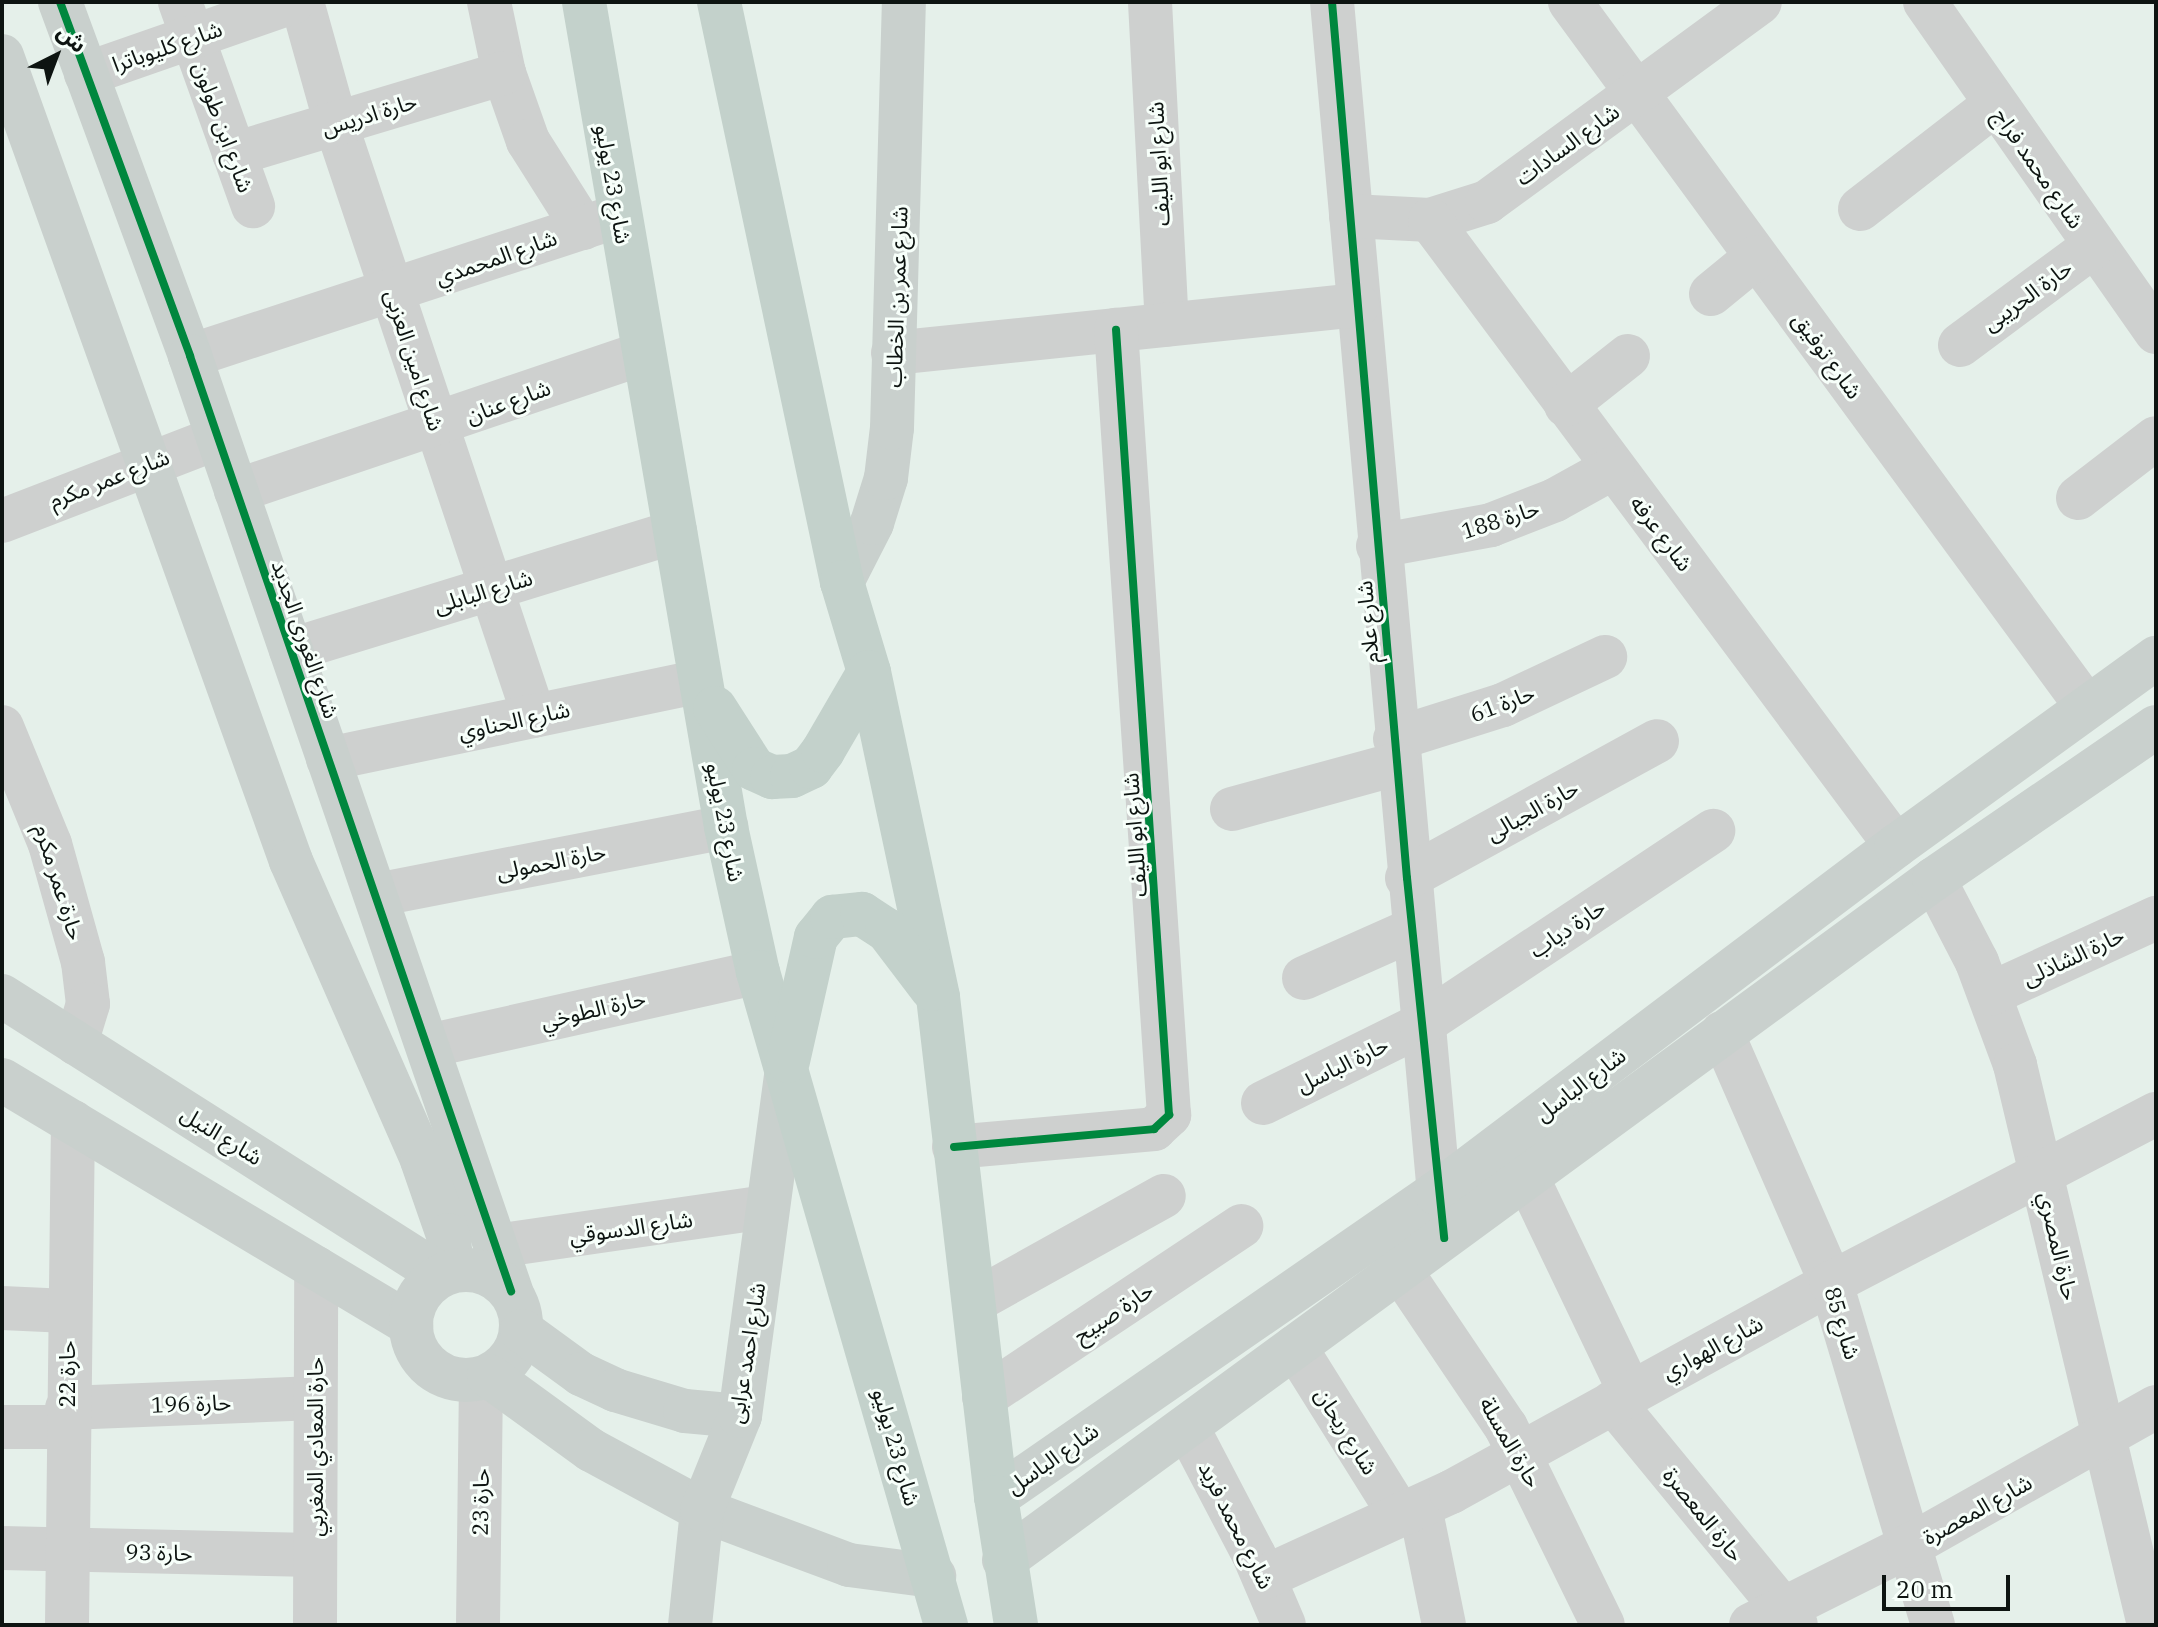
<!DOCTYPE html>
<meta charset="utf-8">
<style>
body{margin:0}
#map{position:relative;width:2158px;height:1627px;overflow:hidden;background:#e5f0ea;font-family:"IBM Plex Serif","Noto Sans Arabic",serif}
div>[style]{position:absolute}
.street>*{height:44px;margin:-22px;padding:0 22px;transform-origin:22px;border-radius:22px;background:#ced0cf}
.secondary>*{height:44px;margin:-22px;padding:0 22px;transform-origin:22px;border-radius:22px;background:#c9d0cd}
.secondary>.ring{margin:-22px;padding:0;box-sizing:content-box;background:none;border:44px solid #c9d0cd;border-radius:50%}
.primary>*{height:44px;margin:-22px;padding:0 22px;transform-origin:22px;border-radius:22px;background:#c3d1cb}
.cycleway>*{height:8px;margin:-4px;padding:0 4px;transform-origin:4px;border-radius:4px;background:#00873e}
span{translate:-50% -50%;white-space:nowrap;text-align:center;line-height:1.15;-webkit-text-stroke:6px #f7fffa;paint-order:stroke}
.street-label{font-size:22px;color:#0d1411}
.frame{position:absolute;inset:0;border:4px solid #0d1411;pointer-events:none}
.north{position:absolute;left:16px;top:16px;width:80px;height:80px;-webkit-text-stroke:6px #f7fffa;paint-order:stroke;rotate:42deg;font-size:22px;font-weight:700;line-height:32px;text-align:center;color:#0d1411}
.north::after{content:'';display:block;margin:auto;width:28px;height:36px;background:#0d1411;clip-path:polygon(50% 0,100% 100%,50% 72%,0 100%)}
.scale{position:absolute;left:1882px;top:1575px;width:128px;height:36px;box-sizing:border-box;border:4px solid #0d1411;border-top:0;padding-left:10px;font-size:24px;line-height:28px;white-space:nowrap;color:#0d1411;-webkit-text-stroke:6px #f7fffa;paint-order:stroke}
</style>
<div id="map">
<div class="street">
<i style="left:180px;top:2px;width:217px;rotate:70.3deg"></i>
<i style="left:302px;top:2px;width:127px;rotate:74.4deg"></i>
<i style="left:336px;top:124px;width:624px;rotate:71.51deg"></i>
<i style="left:489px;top:2px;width:73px;rotate:78.1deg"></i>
<i style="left:504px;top:73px;width:72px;rotate:70.6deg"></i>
<i style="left:528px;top:141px;width:103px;rotate:57.7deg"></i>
<i style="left:1150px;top:2px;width:323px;rotate:87deg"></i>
<i style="left:1332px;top:2px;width:1230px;rotate:84.87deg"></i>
<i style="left:1570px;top:2px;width:874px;rotate:53.75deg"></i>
<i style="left:1925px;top:2px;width:403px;rotate:55deg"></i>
<i style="left:86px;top:74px;width:219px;rotate:-19.2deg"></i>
<i style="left:234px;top:154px;width:282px;rotate:-16.7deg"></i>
<i style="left:1860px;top:209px;width:170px;rotate:-37.8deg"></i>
<i style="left:1351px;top:216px;width:79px;rotate:2.9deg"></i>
<i style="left:1430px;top:220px;width:60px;rotate:-17.5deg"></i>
<i style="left:1487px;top:202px;width:338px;rotate:-36.2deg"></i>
<i style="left:1430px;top:220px;width:780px;rotate:53.34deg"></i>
<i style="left:1711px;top:294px;width:58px;rotate:-39.4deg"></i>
<i style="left:1960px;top:345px;width:167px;rotate:-36.5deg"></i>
<i style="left:893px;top:353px;width:467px;rotate:-5.9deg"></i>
<i style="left:190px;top:356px;width:451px;rotate:-18.1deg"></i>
<i style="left:1566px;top:405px;width:79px;rotate:-38.3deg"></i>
<i style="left:236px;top:491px;width:430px;rotate:-18.7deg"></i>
<i style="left:2078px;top:498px;width:98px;rotate:-37.6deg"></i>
<i style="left:2px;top:521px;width:230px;rotate:-21.1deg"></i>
<i style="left:1378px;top:546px;width:115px;rotate:-10.5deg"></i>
<i style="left:1491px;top:525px;width:69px;rotate:-21.3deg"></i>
<i style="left:1555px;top:500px;width:66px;rotate:-28.9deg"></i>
<i style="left:291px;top:650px;width:402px;rotate:-17.1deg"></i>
<i style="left:2px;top:727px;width:126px;rotate:67.7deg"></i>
<i style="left:50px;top:844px;width:123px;rotate:74.4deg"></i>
<i style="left:83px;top:962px;width:42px;rotate:83.2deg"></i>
<i style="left:88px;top:1004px;width:41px;rotate:107.1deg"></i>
<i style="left:1395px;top:739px;width:113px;rotate:-17.5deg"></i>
<i style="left:1503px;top:705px;width:113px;rotate:-25.2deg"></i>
<i style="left:328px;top:759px;width:380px;rotate:-11.8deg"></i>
<i style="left:1232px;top:809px;width:171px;rotate:-15.3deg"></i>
<i style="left:1407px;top:878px;width:285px;rotate:-28.7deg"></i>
<i style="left:1934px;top:879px;width:93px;rotate:62.6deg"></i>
<i style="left:1977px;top:962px;width:110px;rotate:69.7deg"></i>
<i style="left:2015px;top:1065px;width:576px;rotate:76.54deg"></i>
<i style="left:376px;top:895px;width:357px;rotate:-11deg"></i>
<i style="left:1304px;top:978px;width:118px;rotate:-24deg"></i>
<i style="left:1990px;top:994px;width:183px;rotate:-24.6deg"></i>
<i style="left:1722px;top:1033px;width:273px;rotate:66.4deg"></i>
<i style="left:1831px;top:1283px;width:357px;rotate:73.4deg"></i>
<i style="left:428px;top:1046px;width:338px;rotate:-12.6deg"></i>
<i style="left:1263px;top:1103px;width:176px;rotate:-26.3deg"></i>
<i style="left:1421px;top:1025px;width:351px;rotate:-33.6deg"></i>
<i style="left:954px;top:1147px;width:201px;rotate:-5.1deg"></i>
<i style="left:1154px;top:1129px;width:21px;rotate:-43deg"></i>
<i style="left:1169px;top:1115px;width:787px;rotate:-93.86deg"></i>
<i style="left:1527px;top:1177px;width:238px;rotate:64.4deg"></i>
<i style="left:496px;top:1246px;width:273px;rotate:-8.2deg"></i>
<i style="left:1400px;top:1270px;width:189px;rotate:56deg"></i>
<i style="left:1506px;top:1427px;width:220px;rotate:63.9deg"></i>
<i style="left:975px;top:1301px;width:216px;rotate:-29.1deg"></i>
<i style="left:2px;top:1308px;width:66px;rotate:2.6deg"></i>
<i style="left:1295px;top:1347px;width:198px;rotate:58deg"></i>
<i style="left:984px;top:1397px;width:309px;rotate:-33.6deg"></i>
<i style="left:1613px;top:1402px;width:288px;rotate:50.6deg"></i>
<i style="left:67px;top:1408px;width:248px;rotate:-2.3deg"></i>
<i style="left:2px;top:1427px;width:65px"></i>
<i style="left:1187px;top:1427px;width:144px;rotate:62.4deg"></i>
<i style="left:1254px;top:1555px;width:76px;rotate:66.8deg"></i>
<i style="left:1420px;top:1507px;width:120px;rotate:78.5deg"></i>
<i style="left:2px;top:1548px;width:313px;rotate:1.3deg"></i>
<i style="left:1265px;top:1577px;width:205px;rotate:-24.6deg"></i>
<i style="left:1451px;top:1492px;width:434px;rotate:-28.8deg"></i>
<i style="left:1831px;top:1283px;width:366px;rotate:-27.5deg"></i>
<i style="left:67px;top:1625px;width:503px;rotate:-89.32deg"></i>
<i style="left:315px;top:1625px;width:357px;rotate:-89.8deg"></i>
<i style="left:478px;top:1625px;width:246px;rotate:-89.3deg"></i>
<i style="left:1751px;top:1625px;width:177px;rotate:-26.6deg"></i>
<i style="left:1909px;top:1546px;width:283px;rotate:-29.4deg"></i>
</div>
<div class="secondary">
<i style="left:60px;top:2px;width:377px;rotate:69.8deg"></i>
<i style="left:190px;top:356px;width:989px;rotate:71.05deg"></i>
<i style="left:2px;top:56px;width:855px;rotate:70.25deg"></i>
<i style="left:291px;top:861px;width:326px;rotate:66.3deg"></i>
<i style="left:422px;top:1160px;width:79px;rotate:70.9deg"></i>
<i style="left:448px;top:1235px;width:36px;rotate:82deg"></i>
<i style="left:842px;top:582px;width:66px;rotate:-63deg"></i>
<i style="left:872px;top:523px;width:47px;rotate:-72.7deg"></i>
<i style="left:886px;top:478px;width:50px;rotate:-83.2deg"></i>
<i style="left:892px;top:428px;width:426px;rotate:-88.4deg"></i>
<i style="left:2px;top:996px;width:520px;rotate:32.44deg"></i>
<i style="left:2px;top:1080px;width:477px;rotate:30.9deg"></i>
<i class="ring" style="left:411px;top:1270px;width:66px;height:66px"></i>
<i style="left:522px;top:1331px;width:73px;rotate:36.1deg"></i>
<i style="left:581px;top:1374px;width:38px;rotate:25deg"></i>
<i style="left:615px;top:1390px;width:73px;rotate:16.7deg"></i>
<i style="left:685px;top:1411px;width:55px;rotate:5.2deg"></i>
<i style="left:489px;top:1376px;width:126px;rotate:36deg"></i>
<i style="left:591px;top:1450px;width:126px;rotate:28.4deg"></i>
<i style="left:702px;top:1510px;width:157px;rotate:20.5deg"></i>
<i style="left:849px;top:1565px;width:86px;rotate:7.4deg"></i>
<i style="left:996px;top:1497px;width:535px;rotate:-34.64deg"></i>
<i style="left:1436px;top:1193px;width:576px;rotate:-37.03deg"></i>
<i style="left:1896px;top:846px;width:321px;rotate:-35.9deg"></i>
<i style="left:1004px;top:1560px;width:1153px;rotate:-36.21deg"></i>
<i style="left:1934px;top:879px;width:269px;rotate:-34.4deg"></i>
<i style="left:690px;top:1625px;width:116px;rotate:-84deg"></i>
<i style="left:702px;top:1510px;width:101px;rotate:-68deg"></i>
<i style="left:740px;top:1416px;width:343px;rotate:-82.3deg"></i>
</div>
<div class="primary">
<i style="left:584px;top:2px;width:837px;rotate:80.23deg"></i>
<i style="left:726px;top:827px;width:148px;rotate:77.6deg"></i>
<i style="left:758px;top:972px;width:680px;rotate:73.94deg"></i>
<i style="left:719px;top:2px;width:593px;rotate:78.03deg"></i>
<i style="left:842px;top:582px;width:94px;rotate:73.3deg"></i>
<i style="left:869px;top:672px;width:332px;rotate:78deg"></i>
<i style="left:938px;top:997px;width:503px;rotate:83.38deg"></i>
<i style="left:996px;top:1497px;width:130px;rotate:81.1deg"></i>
<i style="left:715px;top:708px;width:72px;rotate:57.4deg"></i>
<i style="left:754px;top:769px;width:20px;rotate:24deg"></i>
<i style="left:772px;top:777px;width:20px;rotate:-3deg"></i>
<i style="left:792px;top:776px;width:21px;rotate:-25deg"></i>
<i style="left:811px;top:767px;width:20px;rotate:-53deg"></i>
<i style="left:823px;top:751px;width:91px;rotate:-59.8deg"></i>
<i style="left:788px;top:1061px;width:127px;rotate:-77.3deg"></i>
<i style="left:816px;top:937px;width:26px;rotate:-51deg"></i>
<i style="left:832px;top:917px;width:30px;rotate:-6deg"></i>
<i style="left:862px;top:914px;width:30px;rotate:33deg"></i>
<i style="left:887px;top:930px;width:74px;rotate:52.7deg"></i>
</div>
<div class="cycleway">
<i style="left:60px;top:2px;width:377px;rotate:69.8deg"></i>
<i style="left:190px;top:356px;width:989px;rotate:71.05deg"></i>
<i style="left:1332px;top:2px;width:879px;rotate:85.11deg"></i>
<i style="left:1407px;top:878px;width:362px;rotate:84.1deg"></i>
<i style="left:954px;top:1147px;width:201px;rotate:-5.1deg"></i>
<i style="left:1154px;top:1129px;width:21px;rotate:-43deg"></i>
<i style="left:1169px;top:1115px;width:787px;rotate:-93.86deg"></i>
</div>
<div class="street-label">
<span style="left:167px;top:46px;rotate:-19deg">شارع كليوباترا</span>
<span style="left:369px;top:114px;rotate:-17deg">حارة ادريس</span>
<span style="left:224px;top:127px;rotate:70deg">شارع ابن طولون</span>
<span style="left:1567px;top:144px;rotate:-36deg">شارع السادات</span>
<span style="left:1158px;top:164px;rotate:-93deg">شارع ابو الليف</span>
<span style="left:2039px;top:168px;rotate:55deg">شارع محمد فراج</span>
<span style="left:614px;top:184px;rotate:80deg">شارع 23 يوليو</span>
<span style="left:496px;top:257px;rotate:-19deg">شارع المحمدي</span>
<span style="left:2027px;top:295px;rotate:-36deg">حارة الحريبى</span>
<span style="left:896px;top:297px;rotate:-88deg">شارع عمر بن الخطاب</span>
<span style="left:1828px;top:355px;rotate:54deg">شارع توفيق</span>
<span style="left:415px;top:360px;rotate:72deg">شارع امين العزبى</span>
<span style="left:508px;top:401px;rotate:-20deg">شارع عنان</span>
<span style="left:109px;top:478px;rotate:-21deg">شارع عمر مكرم</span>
<span style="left:1500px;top:519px;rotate:-18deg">حارة 188</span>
<span style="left:1662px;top:533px;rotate:53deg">شارع عرفه</span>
<span style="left:483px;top:591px;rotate:-17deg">شارع البابلى</span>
<span style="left:1367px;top:622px;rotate:-95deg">شارع علام</span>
<span style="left:306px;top:639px;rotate:71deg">شارع الغورى الجديد</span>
<span style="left:1502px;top:703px;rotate:-21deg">حارة 61</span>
<span style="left:514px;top:720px;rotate:-12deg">شارع الحناوي</span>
<span style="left:1532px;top:810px;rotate:-29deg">حارة الجبالى</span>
<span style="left:726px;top:822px;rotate:79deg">شارع 23 يوليو</span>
<span style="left:1134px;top:835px;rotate:-94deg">شارع ابو الليف</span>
<span style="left:551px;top:861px;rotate:-11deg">حارة الحمولى</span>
<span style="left:60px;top:882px;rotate:73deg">حارة عمر مكرم</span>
<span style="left:1567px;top:928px;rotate:-34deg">حارة دياب</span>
<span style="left:2073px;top:956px;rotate:-25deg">حارة الشاذلى</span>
<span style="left:593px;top:1009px;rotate:-13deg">حارة الطوخي</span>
<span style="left:1342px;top:1064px;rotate:-26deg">حارة الباسل</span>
<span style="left:1580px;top:1084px;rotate:-37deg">شارع الباسل</span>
<span style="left:222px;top:1135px;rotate:32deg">شارع النيل</span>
<span style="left:631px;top:1227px;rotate:-8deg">شارع الدسوقي</span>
<span style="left:2059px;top:1246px;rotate:77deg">حارة المصري</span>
<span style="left:1113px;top:1312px;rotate:-34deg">حارة صبيح</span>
<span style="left:1843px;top:1323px;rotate:73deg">شارع 85</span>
<span style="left:1712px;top:1347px;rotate:-28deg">شارع الهواري</span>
<span style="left:746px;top:1353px;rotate:-81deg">شارع احمد عرابى</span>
<span style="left:67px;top:1374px;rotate:-90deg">حارة 22</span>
<span style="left:191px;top:1403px;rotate:-2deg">حارة 196</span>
<span style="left:1347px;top:1431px;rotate:58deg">شارع ريحان</span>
<span style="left:1511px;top:1442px;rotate:60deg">حارة المسلة</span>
<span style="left:315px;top:1447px;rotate:-90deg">حارة المعادي المغربي</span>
<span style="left:897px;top:1447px;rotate:74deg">شارع 23 يوليو</span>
<span style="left:1052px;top:1458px;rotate:-35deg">شارع الباسل</span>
<span style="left:480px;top:1502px;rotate:-89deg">حارة 23</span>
<span style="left:1977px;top:1509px;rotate:-29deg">شارع المعصرة</span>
<span style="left:1704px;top:1514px;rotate:51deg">حارة المعصرة</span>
<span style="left:1237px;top:1525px;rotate:63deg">شارع محمد فريد</span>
<span style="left:159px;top:1552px;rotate:1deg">حارة 93</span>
</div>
<div class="frame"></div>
<div class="north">ش</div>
<div class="scale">20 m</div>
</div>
